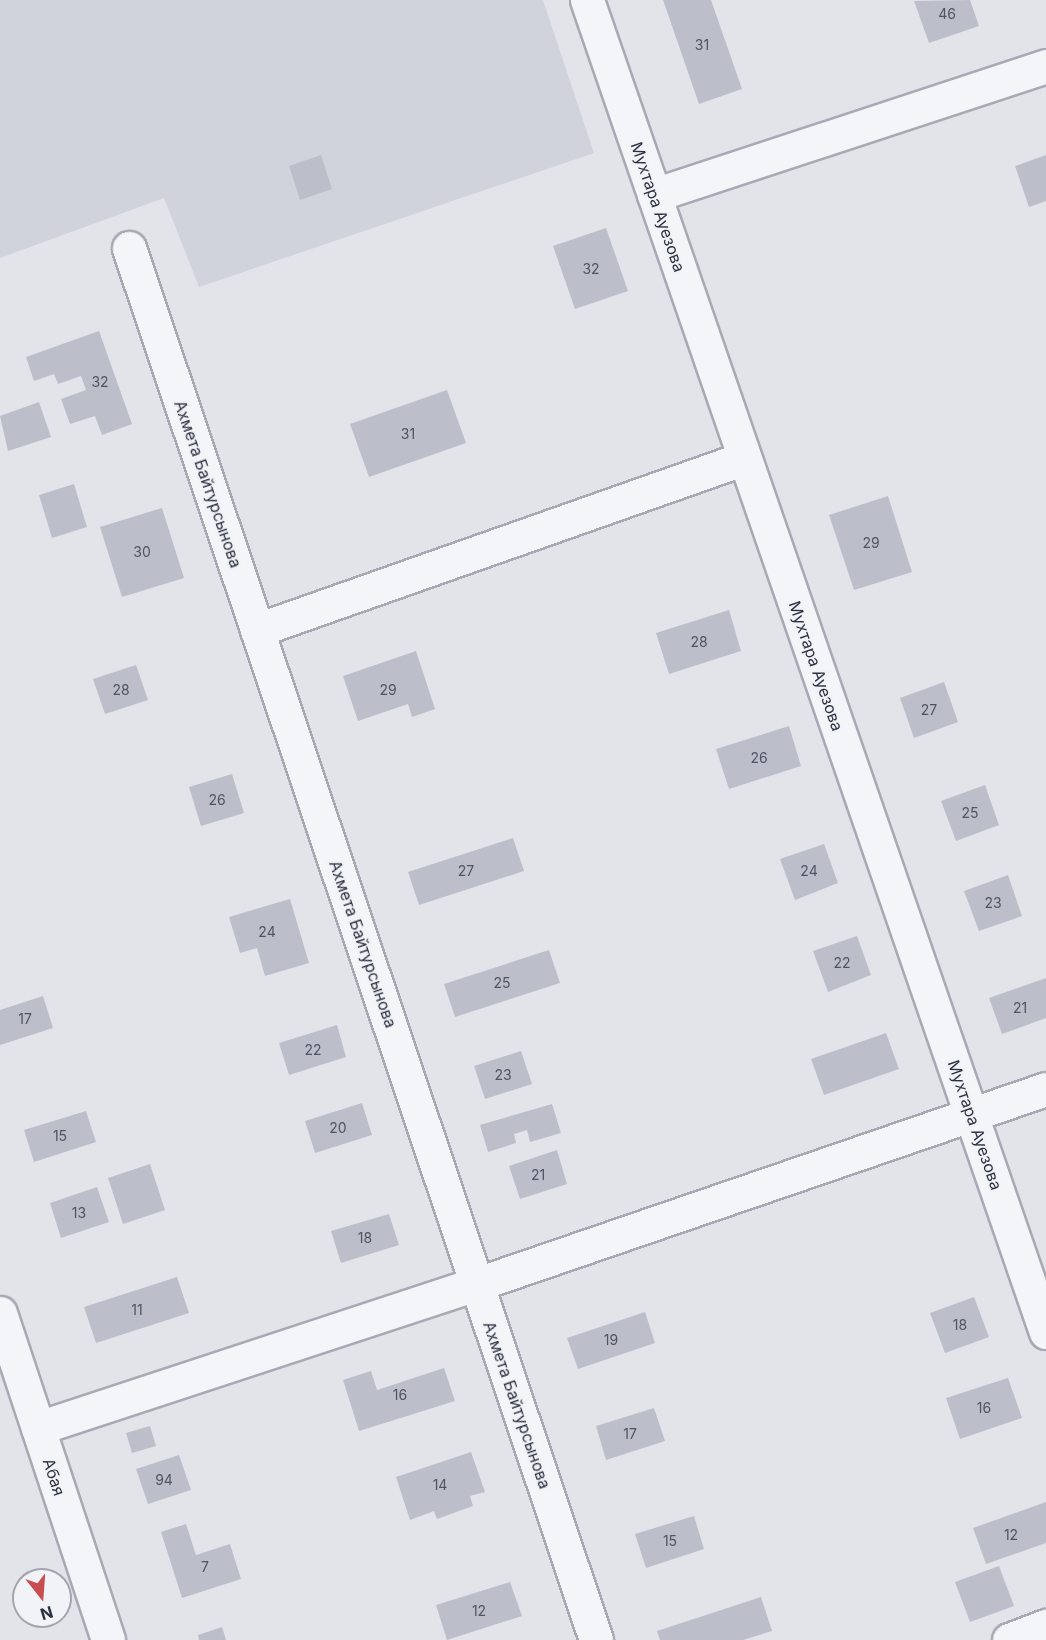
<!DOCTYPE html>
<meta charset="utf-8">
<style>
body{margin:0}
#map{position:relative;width:1046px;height:1640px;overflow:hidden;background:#e2e4ea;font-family:Inter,sans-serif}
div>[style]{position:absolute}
.built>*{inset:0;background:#d0d3db}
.building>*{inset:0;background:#bcbfc9}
.roads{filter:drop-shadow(2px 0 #a7aab4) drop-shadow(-2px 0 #a7aab4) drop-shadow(0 2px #a7aab4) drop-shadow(0 -2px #a7aab4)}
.minor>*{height:33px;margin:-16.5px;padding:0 16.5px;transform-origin:16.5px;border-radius:16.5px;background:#f4f5f8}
span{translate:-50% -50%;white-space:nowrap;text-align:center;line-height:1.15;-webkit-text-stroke:5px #f1f3f7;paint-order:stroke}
.number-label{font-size:14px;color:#4f5463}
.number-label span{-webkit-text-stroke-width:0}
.street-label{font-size:16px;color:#2b3041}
.north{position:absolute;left:12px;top:1568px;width:60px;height:60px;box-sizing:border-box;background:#f1f3f7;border:2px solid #a2a5ae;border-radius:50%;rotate:163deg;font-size:16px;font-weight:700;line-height:24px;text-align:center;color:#2b3041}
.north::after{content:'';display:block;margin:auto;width:21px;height:27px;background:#c94d4f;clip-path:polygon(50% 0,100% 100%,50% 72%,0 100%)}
</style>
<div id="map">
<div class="built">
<i style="clip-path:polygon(0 0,543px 0,594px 153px,199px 287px,164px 198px,0 258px)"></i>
</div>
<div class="building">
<i style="clip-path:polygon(663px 0,711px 0,742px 89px,699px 104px)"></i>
<i style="clip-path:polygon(970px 0,979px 26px,929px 43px,914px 1px)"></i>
<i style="clip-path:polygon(321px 155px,332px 189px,300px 200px,289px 166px)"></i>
<i style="clip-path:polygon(1046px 155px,1046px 201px,1029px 207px,1015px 166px)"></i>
<i style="clip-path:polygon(606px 228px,628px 291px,575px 309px,553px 246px)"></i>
<i style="clip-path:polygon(99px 331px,132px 424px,102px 435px,95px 416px,70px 424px,61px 399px,86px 390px,81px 376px,58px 384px,54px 374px,34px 381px,26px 357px)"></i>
<i style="clip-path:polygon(447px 390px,466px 443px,369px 477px,350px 424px)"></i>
<i style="clip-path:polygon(39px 402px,51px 437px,8px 451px,0 416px)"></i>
<i style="clip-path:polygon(74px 484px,87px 527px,52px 538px,39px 495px)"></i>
<i style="clip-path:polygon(888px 496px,912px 572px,854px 590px,829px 515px)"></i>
<i style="clip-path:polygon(162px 508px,184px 578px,122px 597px,100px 527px)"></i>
<i style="clip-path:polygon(729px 610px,741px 651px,669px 674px,656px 633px)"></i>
<i style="clip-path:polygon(416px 651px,435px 709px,412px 717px,408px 704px,358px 721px,343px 676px)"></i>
<i style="clip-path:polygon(136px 665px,148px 700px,105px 714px,93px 679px)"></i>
<i style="clip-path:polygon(944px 682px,958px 722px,914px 738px,900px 698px)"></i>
<i style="clip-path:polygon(789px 726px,801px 766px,729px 789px,716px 749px)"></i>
<i style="clip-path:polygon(232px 774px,244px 813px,201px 826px,189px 787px)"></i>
<i style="clip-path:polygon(985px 785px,999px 825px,956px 841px,941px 801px)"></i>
<i style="clip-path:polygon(513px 838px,524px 871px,419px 905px,408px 872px)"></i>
<i style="clip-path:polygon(824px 844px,838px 883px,795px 900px,780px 859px)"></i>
<i style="clip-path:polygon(1008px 875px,1022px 916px,979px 931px,964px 891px)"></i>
<i style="clip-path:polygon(290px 899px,309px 963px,265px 976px,257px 948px,240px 953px,229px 917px)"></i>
<i style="clip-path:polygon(857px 936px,871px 975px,828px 992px,813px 951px)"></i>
<i style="clip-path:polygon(549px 950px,560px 983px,455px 1017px,444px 984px)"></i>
<i style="clip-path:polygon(1046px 978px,1046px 1018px,1002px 1034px,989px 998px)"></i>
<i style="clip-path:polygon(43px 996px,53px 1028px,0 1045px,0 1010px)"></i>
<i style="clip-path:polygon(337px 1025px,346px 1057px,289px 1075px,279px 1043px)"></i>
<i style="clip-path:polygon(886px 1033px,899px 1069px,824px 1095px,811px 1059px)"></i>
<i style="clip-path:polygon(521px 1051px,532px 1084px,485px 1099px,474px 1066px)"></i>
<i style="clip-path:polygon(362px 1103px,372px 1135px,315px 1153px,305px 1121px)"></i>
<i style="clip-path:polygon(552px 1104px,561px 1133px,530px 1142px,527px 1130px,514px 1134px,516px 1143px,488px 1152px,480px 1125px)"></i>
<i style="clip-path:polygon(86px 1111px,96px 1142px,34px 1162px,24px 1130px)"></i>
<i style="clip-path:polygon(557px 1150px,567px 1184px,520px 1199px,509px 1166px)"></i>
<i style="clip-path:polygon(150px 1164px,165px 1210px,123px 1224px,108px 1178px)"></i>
<i style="clip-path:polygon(97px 1187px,109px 1222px,61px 1238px,50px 1203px)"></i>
<i style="clip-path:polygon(389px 1214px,399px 1245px,341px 1263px,331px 1231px)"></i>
<i style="clip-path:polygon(177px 1277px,189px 1313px,96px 1343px,84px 1307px)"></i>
<i style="clip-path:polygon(974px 1297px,989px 1337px,945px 1353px,930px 1313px)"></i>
<i style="clip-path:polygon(645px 1312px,655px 1343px,578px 1369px,567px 1338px)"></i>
<i style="clip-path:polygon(444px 1368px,455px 1401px,359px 1431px,343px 1380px,371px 1371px,377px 1390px)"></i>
<i style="clip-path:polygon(1008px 1378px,1022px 1418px,960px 1439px,946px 1398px)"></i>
<i style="clip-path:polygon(654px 1408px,665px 1441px,606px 1460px,596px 1426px)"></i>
<i style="clip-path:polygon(150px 1426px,156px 1446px,132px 1453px,126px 1433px)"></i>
<i style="clip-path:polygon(471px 1452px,485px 1492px,470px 1496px,473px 1506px,437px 1519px,434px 1511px,410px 1520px,396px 1477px)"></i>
<i style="clip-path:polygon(179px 1455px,191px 1490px,148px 1504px,136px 1469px)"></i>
<i style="clip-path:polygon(1046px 1502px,1046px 1543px,986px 1564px,973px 1528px)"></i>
<i style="clip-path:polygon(694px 1516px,704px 1549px,646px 1568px,635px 1534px)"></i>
<i style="clip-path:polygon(186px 1524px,196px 1555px,230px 1544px,241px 1579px,182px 1598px,161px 1532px)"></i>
<i style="clip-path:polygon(999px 1566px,1014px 1606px,970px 1622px,955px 1582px)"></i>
<i style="clip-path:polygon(510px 1582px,522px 1616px,447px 1640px,436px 1605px)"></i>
<i style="clip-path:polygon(761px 1597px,772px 1631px,743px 1640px,660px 1640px,657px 1631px)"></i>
<i style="clip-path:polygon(222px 1627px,226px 1640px,199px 1640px,198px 1635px)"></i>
</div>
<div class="roads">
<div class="minor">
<i style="left:587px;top:0;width:1409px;rotate:70.99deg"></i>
<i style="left:654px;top:195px;width:413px;rotate:-18.2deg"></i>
<i style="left:129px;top:248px;width:1468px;rotate:71.45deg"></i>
<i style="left:257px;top:630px;width:517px;rotate:-19.42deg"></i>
<i style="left:0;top:1313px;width:344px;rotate:71.7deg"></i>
<i style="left:38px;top:1428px;width:462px;rotate:-18.2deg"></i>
<i style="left:477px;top:1284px;width:601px;rotate:-18.92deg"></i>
<i style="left:1009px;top:1640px;width:40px;rotate:-21deg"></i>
</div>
</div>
<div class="number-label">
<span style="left:947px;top:14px">46</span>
<span style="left:702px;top:45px">31</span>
<span style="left:591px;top:269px">32</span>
<span style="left:100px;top:382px">32</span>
<span style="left:408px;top:434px">31</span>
<span style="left:871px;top:543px">29</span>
<span style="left:142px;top:552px">30</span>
<span style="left:699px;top:642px">28</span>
<span style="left:121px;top:690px">28</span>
<span style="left:388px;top:690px">29</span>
<span style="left:929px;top:710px">27</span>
<span style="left:759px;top:758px">26</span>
<span style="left:217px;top:800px">26</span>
<span style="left:970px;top:813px">25</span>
<span style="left:466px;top:871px">27</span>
<span style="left:809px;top:871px">24</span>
<span style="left:993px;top:903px">23</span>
<span style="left:267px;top:932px">24</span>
<span style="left:842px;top:963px">22</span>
<span style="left:502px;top:983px">25</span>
<span style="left:1020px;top:1008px">21</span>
<span style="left:25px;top:1019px">17</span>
<span style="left:313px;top:1050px">22</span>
<span style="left:503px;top:1075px">23</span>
<span style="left:338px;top:1128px">20</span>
<span style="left:60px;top:1136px">15</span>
<span style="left:538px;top:1175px">21</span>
<span style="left:79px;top:1213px">13</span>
<span style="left:365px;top:1238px">18</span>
<span style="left:137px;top:1310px">11</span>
<span style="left:960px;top:1325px">18</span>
<span style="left:611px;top:1340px">19</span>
<span style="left:400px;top:1395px">16</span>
<span style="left:984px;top:1408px">16</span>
<span style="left:630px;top:1434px">17</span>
<span style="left:164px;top:1480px">94</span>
<span style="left:440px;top:1485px">14</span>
<span style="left:1011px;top:1535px">12</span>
<span style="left:670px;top:1541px">15</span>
<span style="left:205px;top:1567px">7</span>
<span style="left:479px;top:1611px">12</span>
</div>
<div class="street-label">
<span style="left:658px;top:207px;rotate:71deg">Мухтара Ауезова</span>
<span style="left:208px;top:484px;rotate:71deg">Ахмета Байтурсынова</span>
<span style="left:816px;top:666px;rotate:71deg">Мухтара Ауезова</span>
<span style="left:363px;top:944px;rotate:71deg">Ахмета Байтурсынова</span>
<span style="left:975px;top:1125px;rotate:71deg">Мухтара Ауезова</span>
<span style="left:517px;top:1405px;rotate:71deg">Ахмета Байтурсынова</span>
<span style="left:54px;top:1477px;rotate:72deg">Абая</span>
</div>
<div class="north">N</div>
</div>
